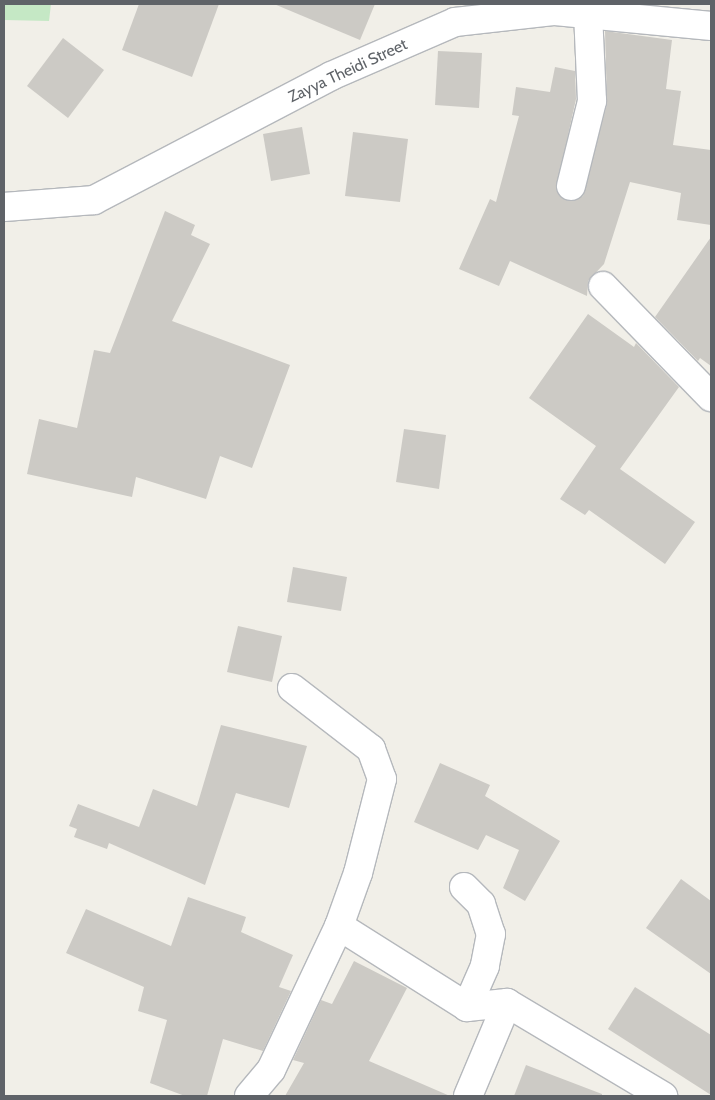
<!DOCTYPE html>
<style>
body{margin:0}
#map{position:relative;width:715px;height:1100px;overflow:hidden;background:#f1efe8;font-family:Cabin,sans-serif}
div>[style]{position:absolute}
.green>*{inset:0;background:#c5e8c5}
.building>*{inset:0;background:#cccac5}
.roads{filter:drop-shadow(1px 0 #b5b8bc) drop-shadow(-1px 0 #b5b8bc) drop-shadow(0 1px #b5b8bc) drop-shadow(0 -1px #b5b8bc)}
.street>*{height:28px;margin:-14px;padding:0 14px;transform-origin:14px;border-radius:14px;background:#fff}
span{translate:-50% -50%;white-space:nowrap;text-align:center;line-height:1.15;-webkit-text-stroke:4px #fff;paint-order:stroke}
.street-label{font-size:16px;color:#5f6368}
.frame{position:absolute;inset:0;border:5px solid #5f6368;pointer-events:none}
</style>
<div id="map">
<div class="green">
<i style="clip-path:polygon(4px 4px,51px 4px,49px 21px,4px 20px)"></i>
</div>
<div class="building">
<i style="clip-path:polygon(139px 4px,219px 4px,192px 77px,122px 50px)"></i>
<i style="clip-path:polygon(274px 4px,375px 4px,360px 40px)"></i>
<i style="clip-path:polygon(605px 31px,672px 40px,666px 89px,681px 91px,673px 145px,711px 150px,711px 225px,677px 220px,681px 193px,630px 182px,604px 264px,588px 281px,587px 296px,510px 261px,499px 286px,459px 269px,490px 199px,496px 202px,519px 116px,512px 115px,516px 87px,550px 92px,555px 67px,575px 71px,576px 99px,556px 190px,568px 201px,583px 196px,607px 104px)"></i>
<i style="clip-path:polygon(63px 38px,104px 70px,68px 118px,27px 86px)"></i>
<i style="clip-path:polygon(438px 51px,482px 53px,479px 108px,435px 105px)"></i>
<i style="clip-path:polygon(302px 127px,310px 174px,271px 181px,263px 134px)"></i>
<i style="clip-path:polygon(353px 132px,408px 139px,400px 202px,345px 196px)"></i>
<i style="clip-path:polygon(165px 211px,195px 225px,191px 235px,210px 244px,172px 321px,290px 365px,252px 468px,220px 456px,206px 499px,136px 477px,132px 497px,27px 474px,39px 419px,77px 428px,94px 350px,110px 353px)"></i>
<i style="clip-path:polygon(711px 237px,711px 366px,700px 358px,698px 361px,655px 317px)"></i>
<i style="clip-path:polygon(588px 314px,634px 347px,636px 343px,679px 387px,620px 469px,695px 522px,665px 564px,589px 510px,585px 515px,560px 499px,596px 446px,529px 398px)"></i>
<i style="clip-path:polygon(404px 429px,446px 435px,439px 489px,396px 482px)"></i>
<i style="clip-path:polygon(293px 567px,347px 577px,341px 611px,287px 602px)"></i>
<i style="clip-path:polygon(238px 626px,282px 636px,272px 682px,227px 672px)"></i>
<i style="clip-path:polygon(221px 725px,307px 746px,289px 808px,236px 793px,205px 885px,109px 843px,107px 849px,74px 837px,77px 829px,69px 826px,78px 804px,139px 827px,153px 789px,197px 806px)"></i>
<i style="clip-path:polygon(440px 763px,490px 785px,485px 796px,560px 841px,525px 901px,503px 888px,519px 850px,486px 835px,478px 850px,414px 822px)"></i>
<i style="clip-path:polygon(681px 879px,711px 901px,711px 974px,646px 928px)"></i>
<i style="clip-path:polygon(188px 897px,246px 917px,241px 932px,293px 955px,279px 987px,291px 991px,263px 1051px,223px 1039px,207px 1096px,185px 1096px,150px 1083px,167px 1020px,138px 1011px,144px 987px,66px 953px,86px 909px,171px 946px)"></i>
<i style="clip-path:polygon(354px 961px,407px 988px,369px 1061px,450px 1096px,285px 1096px,304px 1063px,293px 1060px,321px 1000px,332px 1004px)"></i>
<i style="clip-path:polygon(635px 987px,711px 1035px,711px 1095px,608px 1029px)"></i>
<i style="clip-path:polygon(526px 1065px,602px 1094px,602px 1096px,514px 1096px)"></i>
</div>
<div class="roads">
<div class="street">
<i style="left:571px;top:186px;width:88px;rotate:-76.1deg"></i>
<i style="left:592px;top:101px;width:89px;rotate:-92.6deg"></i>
<i style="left:4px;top:207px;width:90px;rotate:-4.4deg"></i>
<i style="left:94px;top:200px;width:267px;rotate:-27.6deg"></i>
<i style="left:331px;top:76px;width:135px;rotate:-23.5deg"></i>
<i style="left:455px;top:22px;width:101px;rotate:-6.3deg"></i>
<i style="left:555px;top:11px;width:157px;rotate:5.5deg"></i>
<i style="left:603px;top:286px;width:155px;rotate:45.8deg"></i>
<i style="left:292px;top:688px;width:100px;rotate:37.7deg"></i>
<i style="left:371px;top:749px;width:32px;rotate:70deg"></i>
<i style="left:382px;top:779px;width:97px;rotate:104.3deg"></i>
<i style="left:358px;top:873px;width:56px;rotate:109.7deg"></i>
<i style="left:339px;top:926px;width:151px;rotate:32.3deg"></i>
<i style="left:467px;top:1007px;width:40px;rotate:-5.7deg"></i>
<i style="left:507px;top:1003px;width:182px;rotate:30.8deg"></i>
<i style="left:464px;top:887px;width:24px;rotate:45deg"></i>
<i style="left:481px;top:904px;width:32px;rotate:72deg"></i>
<i style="left:491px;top:934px;width:33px;rotate:101deg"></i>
<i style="left:485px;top:966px;width:45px;rotate:113.7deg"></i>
<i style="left:249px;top:1096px;width:34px;rotate:-50deg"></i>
<i style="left:271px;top:1070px;width:159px;rotate:-64.7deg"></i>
<i style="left:468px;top:1096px;width:101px;rotate:-67.2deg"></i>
</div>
</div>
<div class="street-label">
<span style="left:348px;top:71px;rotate:-25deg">Zayya Theidi Street</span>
</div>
<div class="frame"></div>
</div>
